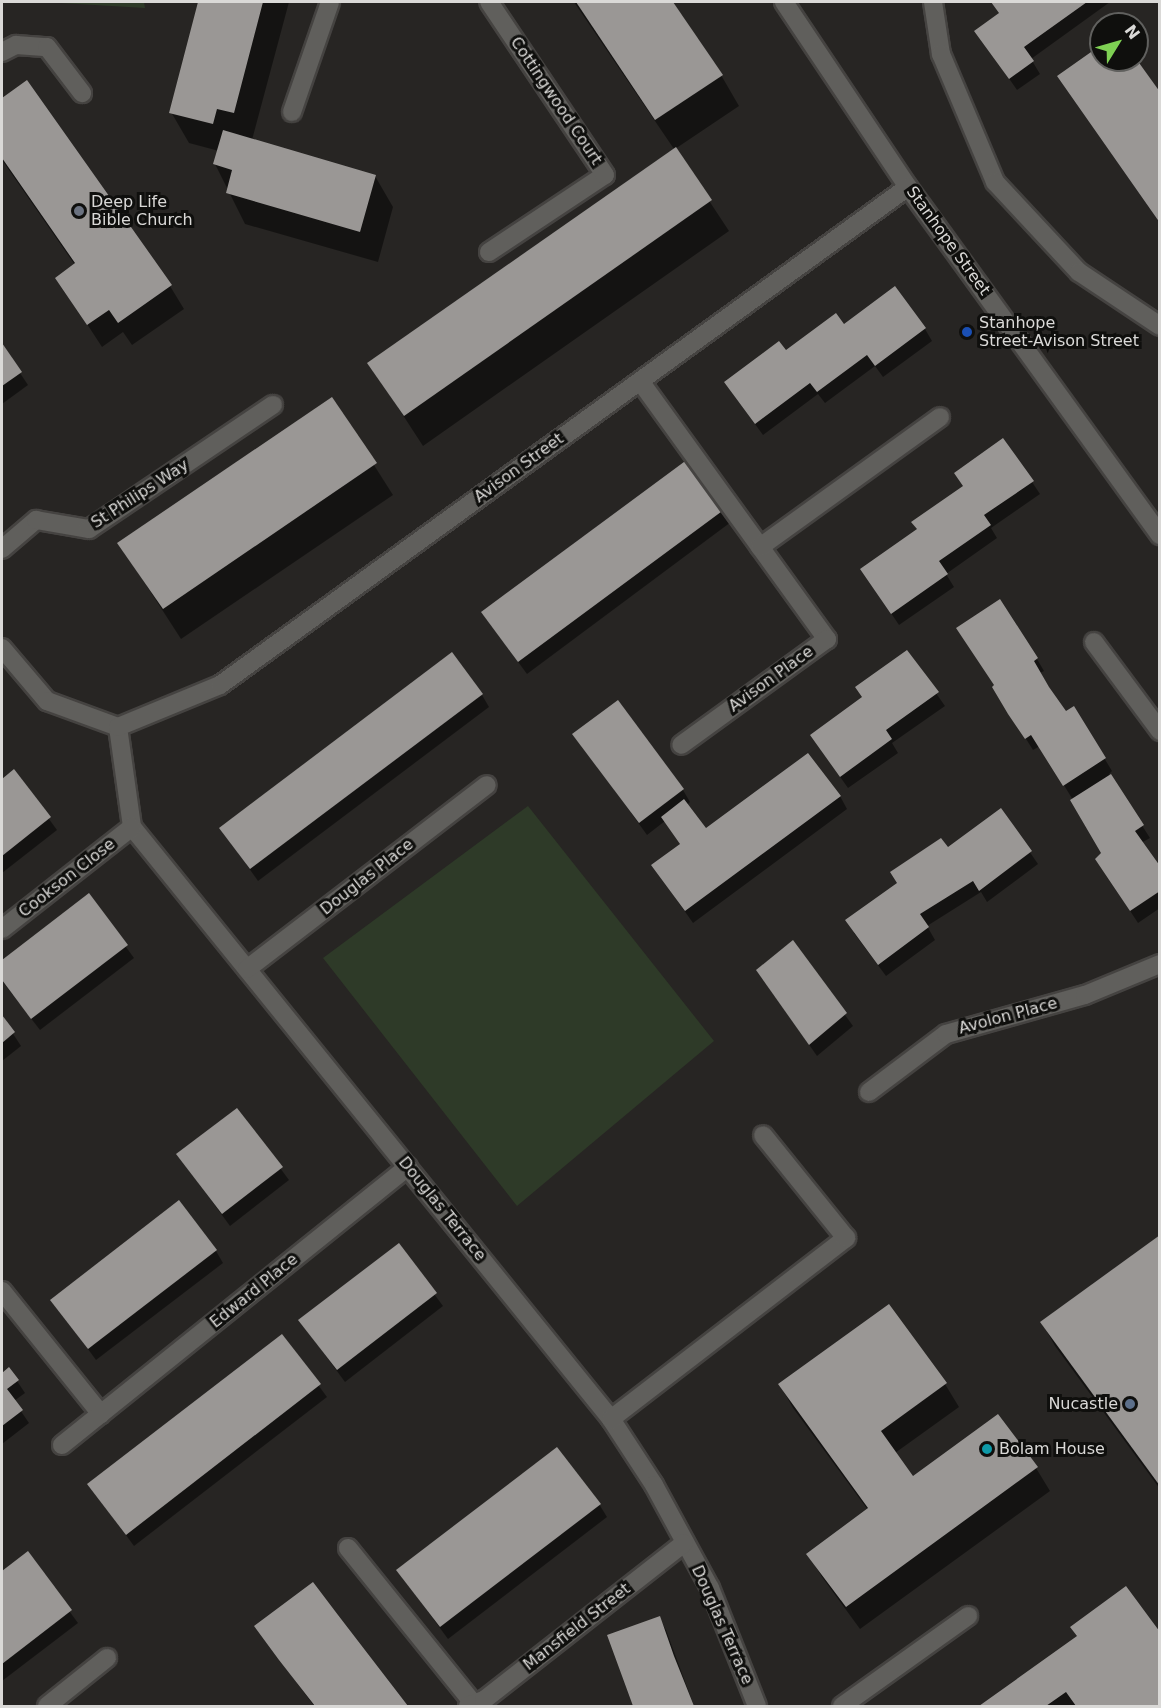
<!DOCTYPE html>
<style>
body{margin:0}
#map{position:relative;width:1161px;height:1708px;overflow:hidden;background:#272523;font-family:"DejaVu Sans",sans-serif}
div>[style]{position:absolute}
.green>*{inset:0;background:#2e3a28}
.shadow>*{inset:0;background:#0007}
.building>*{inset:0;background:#9a9795}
.roads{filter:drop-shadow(2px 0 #454341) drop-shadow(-2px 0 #454341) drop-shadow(0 2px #454341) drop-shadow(0 -2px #454341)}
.minor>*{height:18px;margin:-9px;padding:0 9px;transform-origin:9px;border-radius:9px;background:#605f5c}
.dots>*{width:16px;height:16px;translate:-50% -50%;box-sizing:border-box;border:3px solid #0f0f0d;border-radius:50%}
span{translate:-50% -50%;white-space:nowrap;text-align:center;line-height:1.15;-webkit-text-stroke:6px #0f0f0d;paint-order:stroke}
.street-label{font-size:16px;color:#dad9d7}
.poi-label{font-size:16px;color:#dad9d7}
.left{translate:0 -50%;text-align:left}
.right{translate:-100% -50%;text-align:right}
.frame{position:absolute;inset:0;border:3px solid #dad9d7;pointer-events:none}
.north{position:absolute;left:1089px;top:12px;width:60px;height:60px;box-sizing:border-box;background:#0f0f0d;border:2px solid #60605e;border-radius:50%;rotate:53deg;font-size:16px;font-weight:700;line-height:24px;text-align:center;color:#dad9d7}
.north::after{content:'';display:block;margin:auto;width:21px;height:27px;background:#7ed053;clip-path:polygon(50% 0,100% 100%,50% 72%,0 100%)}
</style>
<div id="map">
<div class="green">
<i style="clip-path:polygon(44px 2px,144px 2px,145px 8px)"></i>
<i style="clip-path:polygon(528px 806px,714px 1041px,517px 1206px,323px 958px)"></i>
</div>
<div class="shadow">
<i style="clip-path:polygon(200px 2px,289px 2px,252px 140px,375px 176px,393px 207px,378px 262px,245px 224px,215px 164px,219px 151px,189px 143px,171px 112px)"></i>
<i style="clip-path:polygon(574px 2px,671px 2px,721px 75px,739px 106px,675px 149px,729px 231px,423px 446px,369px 363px,674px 149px)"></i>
<i style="clip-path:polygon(993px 2px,1110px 2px,1031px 59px,1040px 74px,1017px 90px,976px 31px,1000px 14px)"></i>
<i style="clip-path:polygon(27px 82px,170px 286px,184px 309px,132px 345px,123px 332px,102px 347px,57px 278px,75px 265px,2px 160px,2px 100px)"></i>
<i style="clip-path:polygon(844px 326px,925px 329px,932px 341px,883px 377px,875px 366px,825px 403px,818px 394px,763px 435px,733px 394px,786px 352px)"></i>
<i style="clip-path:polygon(2px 346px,28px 385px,2px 404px)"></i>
<i style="clip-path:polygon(332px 399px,393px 495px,181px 639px,119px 543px)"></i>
<i style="clip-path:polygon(1032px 482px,1040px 494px,991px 528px,997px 538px,946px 574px,954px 587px,899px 625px,862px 570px)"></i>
<i style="clip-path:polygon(724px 510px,731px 522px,527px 674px,491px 625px)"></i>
<i style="clip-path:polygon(907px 652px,945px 706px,892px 743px,898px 753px,848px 788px,819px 747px)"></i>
<i style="clip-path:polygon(1037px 659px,1044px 671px,1040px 673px,1065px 713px,1074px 708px,1112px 771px,1109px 774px,1150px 838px,1141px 843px,1160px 870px,1160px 908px,1138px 923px,1104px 871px,1103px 853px,1073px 800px,1040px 746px,1033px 750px,994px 688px)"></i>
<i style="clip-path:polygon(482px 695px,489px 707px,258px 881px,221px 828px)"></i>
<i style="clip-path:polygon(618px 702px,683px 790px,690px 802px,687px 805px,706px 830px,840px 796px,847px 809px,693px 923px,653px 866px,681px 845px,665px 821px,647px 835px,574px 734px)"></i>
<i style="clip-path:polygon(14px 771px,57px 830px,2px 873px,2px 780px)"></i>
<i style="clip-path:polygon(1001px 810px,1038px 864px,987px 902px,981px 892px,927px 926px,935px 940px,886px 976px,854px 933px,898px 884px)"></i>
<i style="clip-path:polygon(88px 895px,134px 958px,40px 1030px,2px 981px,2px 962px)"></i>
<i style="clip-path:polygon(793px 943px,853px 1026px,817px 1056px,766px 983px)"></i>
<i style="clip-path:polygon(2px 1017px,21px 1046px,2px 1061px)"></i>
<i style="clip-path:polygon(237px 1110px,289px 1180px,230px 1226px,178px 1155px)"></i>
<i style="clip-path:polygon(1160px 1237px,1160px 1489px,1055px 1346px,1042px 1323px)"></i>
<i style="clip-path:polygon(398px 1245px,443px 1306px,345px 1382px,300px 1321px)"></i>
<i style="clip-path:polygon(216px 1251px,223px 1263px,96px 1360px,52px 1300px)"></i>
<i style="clip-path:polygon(282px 1336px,327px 1397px,134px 1546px,89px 1485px)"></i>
<i style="clip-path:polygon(9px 1369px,25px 1393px,14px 1401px,29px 1423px,2px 1444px,2px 1375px)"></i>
<i style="clip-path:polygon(945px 1384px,959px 1407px,895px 1453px,913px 1478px,998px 1416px,1036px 1468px,1050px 1491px,860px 1629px,822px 1577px,808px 1554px,868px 1510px,793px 1408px,780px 1385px)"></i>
<i style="clip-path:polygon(599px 1504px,607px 1517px,448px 1639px,398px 1571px)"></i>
<i style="clip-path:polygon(27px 1554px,78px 1623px,2px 1681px,2px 1573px)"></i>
<i style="clip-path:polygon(312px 1584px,406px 1706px,314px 1706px,256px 1627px)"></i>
<i style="clip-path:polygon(659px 1618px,666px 1630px,694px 1706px,635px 1706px,609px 1636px)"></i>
<i style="clip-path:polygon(1160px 1634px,1160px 1706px,981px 1706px,1078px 1637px)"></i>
</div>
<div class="building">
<i style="clip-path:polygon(198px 2px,263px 2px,234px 113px,217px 109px,213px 124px,169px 113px)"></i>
<i style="clip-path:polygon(576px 2px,673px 2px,723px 75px,655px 120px)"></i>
<i style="clip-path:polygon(991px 2px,1087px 2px,1024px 47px,1034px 61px,1009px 79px,974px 31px,999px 13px)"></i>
<i style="clip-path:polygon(1101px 45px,1101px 60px,1137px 60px,1160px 92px,1160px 223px,1057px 76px)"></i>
<i style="clip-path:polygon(27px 80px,172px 285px,118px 323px,109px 310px,87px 325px,55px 278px,75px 263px,2px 158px,2px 98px)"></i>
<i style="clip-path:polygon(223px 130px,376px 175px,360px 232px,226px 193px,232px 170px,213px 164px)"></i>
<i style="clip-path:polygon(676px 147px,712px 200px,404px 416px,367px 363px)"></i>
<i style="clip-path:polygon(895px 286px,926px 328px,875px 366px,867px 355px,817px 392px,810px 383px,755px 424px,724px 382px,779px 341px,786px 350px,836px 313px,844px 324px)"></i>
<i style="clip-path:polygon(2px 343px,22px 372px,2px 386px)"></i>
<i style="clip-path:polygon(332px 397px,377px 463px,163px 609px,117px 543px)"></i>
<i style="clip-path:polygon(1003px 438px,1034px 481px,984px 515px,991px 525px,939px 561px,948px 574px,891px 614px,860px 569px,917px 529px,911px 522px,963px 486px,954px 473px)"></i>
<i style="clip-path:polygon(688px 459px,725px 509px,518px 662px,481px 612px)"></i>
<i style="clip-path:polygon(1000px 599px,1038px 658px,1034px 661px,1049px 687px,1066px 711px,1074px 706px,1106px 758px,1063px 786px,1031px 735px,1025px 739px,1008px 714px,992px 687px,994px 685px,956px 628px)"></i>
<i style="clip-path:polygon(907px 650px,939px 692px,886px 730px,892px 739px,840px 777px,810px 735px,862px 697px,855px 687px)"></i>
<i style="clip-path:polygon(452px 652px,483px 694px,250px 869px,219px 828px)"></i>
<i style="clip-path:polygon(618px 700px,684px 789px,639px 823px,572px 734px)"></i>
<i style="clip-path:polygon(808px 753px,841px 796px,685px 911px,651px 865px,680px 844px,661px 817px,684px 799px,706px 828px)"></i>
<i style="clip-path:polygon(14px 769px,51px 817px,2px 856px,2px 779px)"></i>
<i style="clip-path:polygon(1111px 774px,1144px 825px,1135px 831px,1160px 866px,1160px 891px,1130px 911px,1095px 859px,1101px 853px,1070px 800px)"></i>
<i style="clip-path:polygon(1001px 808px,1032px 851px,979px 891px,973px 881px,920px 914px,929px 927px,878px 965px,845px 920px,897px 883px,890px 872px,941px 838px,948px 847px)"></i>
<i style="clip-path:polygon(89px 893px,128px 945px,31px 1019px,2px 980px,2px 960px)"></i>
<i style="clip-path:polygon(793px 940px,847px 1013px,809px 1045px,756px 970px)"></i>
<i style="clip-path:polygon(2px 1015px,15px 1032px,2px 1043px)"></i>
<i style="clip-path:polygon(237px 1108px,283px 1167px,222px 1214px,176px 1154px)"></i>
<i style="clip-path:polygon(179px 1200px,217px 1250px,88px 1349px,50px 1300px)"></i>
<i style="clip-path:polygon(1160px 1235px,1160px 1486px,1040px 1322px)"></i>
<i style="clip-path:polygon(399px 1243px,437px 1293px,337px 1370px,298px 1320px)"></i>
<i style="clip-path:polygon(889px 1304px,947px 1383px,881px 1431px,913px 1476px,998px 1414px,1038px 1467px,846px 1607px,806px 1554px,868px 1508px,778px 1384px)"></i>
<i style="clip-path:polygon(282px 1334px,321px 1384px,126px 1535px,87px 1484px)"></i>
<i style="clip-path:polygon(9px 1367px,19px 1380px,7px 1389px,23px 1410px,2px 1426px,2px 1373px)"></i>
<i style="clip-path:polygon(557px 1447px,601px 1504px,440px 1627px,396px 1570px)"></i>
<i style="clip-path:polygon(28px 1551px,72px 1610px,2px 1664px,2px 1571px)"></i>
<i style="clip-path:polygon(313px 1582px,338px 1615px,408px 1706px,315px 1706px,279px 1660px,254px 1626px)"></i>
<i style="clip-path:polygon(1126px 1586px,1160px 1632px,1160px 1706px,1076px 1706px,1066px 1692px,1046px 1706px,979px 1706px,1077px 1636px,1070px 1627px)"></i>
<i style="clip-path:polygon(660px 1616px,674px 1656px,694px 1706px,633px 1706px,607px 1635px)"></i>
</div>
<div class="roads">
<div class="minor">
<i style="left:784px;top:2px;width:223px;rotate:56.2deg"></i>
<i style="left:908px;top:187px;width:430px;rotate:54.1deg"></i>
<i style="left:933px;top:2px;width:53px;rotate:81.3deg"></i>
<i style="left:941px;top:54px;width:139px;rotate:67.1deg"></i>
<i style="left:995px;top:182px;width:123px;rotate:47deg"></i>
<i style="left:1079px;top:272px;width:97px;rotate:33.7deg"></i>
<i style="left:2px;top:52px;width:16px;rotate:-27deg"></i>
<i style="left:16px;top:45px;width:31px;rotate:4deg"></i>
<i style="left:47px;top:47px;width:58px;rotate:52.7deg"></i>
<i style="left:292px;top:112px;width:116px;rotate:-70.9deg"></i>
<i style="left:489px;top:252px;width:139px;rotate:-33.6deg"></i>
<i style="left:605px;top:175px;width:208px;rotate:-123.8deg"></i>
<i style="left:640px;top:381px;width:319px;rotate:54.1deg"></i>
<i style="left:827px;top:639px;width:180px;rotate:144deg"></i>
<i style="left:760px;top:547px;width:222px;rotate:-35.8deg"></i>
<i style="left:2px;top:549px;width:45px;rotate:-40.5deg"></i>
<i style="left:36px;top:520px;width:54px;rotate:9.6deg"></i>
<i style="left:89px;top:529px;width:222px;rotate:-34deg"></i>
<i style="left:1094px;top:642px;width:111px;rotate:53.4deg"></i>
<i style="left:2px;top:648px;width:70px;rotate:49.7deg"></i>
<i style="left:47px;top:701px;width:76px;rotate:20.1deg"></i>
<i style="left:118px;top:727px;width:101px;rotate:82deg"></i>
<i style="left:132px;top:827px;width:762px;rotate:51.02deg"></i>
<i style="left:611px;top:1419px;width:79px;rotate:56.9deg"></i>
<i style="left:654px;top:1485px;width:117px;rotate:61.5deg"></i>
<i style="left:710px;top:1588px;width:127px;rotate:68.3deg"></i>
<i style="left:118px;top:727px;width:110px;rotate:-22.4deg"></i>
<i style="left:220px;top:685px;width:849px;rotate:-35.9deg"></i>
<i style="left:2px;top:929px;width:165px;rotate:-38.1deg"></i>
<i style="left:247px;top:969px;width:302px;rotate:-37.5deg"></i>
<i style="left:869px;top:1092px;width:96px;rotate:-37deg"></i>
<i style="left:946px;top:1034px;width:144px;rotate:-15.7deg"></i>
<i style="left:1085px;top:995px;width:81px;rotate:-22.5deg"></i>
<i style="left:2px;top:1291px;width:158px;rotate:51.2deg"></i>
<i style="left:611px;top:1419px;width:297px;rotate:-37.6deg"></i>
<i style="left:846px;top:1238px;width:132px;rotate:-128.9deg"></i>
<i style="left:62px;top:1445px;width:444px;rotate:-38.8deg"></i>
<i style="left:348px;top:1548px;width:199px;rotate:51.1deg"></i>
<i style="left:47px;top:1706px;width:77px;rotate:-38.7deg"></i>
<i style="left:468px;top:1706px;width:17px;rotate:-21deg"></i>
<i style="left:484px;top:1700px;width:254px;rotate:-38.1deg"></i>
<i style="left:842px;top:1706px;width:155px;rotate:-35.5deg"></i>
</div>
</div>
<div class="dots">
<i style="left:79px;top:211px;background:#6b7280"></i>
<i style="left:967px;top:332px;background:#1a4fb4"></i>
<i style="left:1130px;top:1404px;background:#5c6f8a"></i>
<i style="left:987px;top:1449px;background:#0f9aa8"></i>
</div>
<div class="street-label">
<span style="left:556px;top:101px;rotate:56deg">Cottingwood Court</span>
<span style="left:948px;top:241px;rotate:54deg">Stanhope Street</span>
<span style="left:519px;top:468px;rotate:-36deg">Avison Street</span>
<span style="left:140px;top:494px;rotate:-33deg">St Philips Way</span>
<span style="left:771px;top:679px;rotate:-36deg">Avison Place</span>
<span style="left:367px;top:877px;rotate:-38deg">Douglas Place</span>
<span style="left:67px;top:878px;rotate:-38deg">Cookson Close</span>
<span style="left:1008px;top:1016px;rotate:-15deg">Avolon Place</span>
<span style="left:442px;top:1209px;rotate:51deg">Douglas Terrace</span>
<span style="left:254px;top:1291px;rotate:-39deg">Edward Place</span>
<span style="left:722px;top:1625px;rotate:66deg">Douglas Terrace</span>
<span style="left:577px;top:1627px;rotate:-38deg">Mansfield Street</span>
</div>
<div class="poi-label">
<span class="left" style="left:91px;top:211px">Deep Life<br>Bible Church</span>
<span class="left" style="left:979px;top:332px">Stanhope<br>Street-Avison Street</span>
<span class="right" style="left:1118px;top:1404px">Nucastle</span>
<span class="left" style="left:999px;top:1449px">Bolam House</span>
</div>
<div class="frame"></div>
<div class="north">N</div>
</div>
